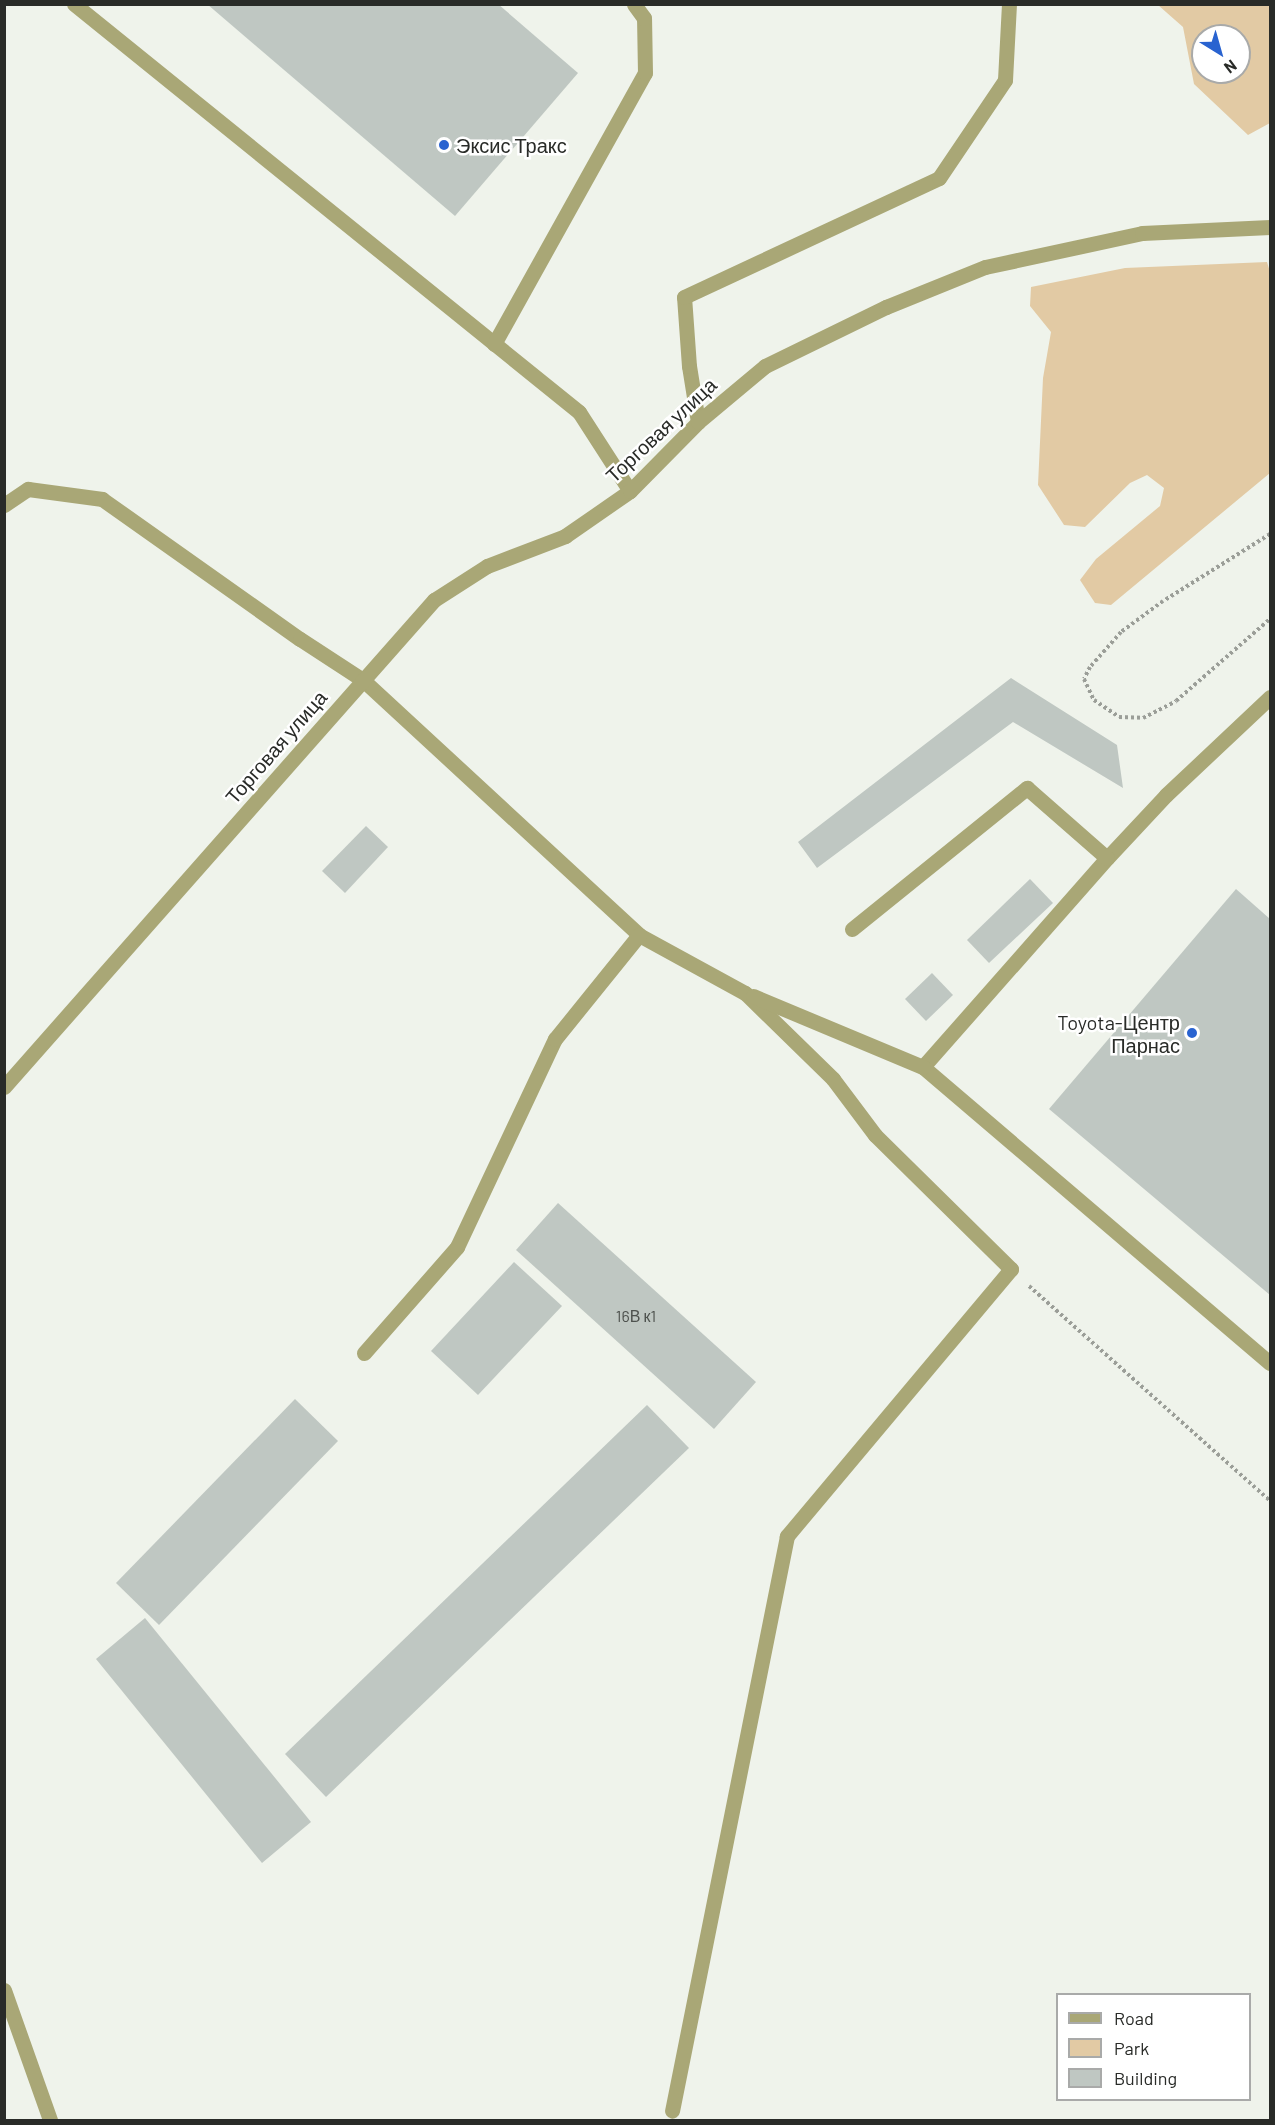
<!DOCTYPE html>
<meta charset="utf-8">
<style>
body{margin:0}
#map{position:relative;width:1275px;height:2125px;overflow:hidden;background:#eff3eb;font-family:Barlow,sans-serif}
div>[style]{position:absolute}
.green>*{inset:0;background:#e2caa4}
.building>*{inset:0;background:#bfc7c2}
.path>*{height:4px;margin-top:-2px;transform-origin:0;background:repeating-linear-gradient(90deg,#9b9e98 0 3px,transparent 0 6px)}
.minor>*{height:15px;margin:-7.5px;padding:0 7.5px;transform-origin:7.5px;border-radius:7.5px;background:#a9a776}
.dots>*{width:16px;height:16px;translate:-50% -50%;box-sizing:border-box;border:3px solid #fff;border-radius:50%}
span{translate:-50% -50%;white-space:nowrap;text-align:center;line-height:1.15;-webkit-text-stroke:5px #fff;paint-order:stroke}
.number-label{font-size:16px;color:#4e524e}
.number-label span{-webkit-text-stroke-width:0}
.poi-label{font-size:20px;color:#292b28}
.left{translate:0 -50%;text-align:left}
.right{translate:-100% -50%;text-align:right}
.street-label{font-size:20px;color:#292b28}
.frame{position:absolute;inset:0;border:6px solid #292b28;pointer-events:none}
.legend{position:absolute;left:1056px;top:1993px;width:195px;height:108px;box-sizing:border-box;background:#fff;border:2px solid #a9aaa9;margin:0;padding:8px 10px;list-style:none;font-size:18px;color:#292b28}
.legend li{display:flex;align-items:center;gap:12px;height:30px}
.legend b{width:30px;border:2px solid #a9aaa9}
.north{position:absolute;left:1191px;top:24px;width:60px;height:60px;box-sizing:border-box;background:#fff;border:2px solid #a9aaa9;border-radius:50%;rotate:143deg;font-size:16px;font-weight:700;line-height:24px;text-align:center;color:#292b28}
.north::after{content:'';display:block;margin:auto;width:21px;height:27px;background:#2963d0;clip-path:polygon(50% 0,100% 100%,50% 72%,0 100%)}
</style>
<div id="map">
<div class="green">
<i style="clip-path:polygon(evenodd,1158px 5px,1270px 5px,1270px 123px,1248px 135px,1194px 84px,1183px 27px,1158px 5px,1203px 36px,1239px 36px,1239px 72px,1203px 72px,1203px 36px)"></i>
<i style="clip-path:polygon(1267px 262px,1270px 272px,1270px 473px,1111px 605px,1095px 603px,1080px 580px,1096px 559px,1160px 506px,1164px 488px,1147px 475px,1130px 483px,1085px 527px,1064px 525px,1038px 485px,1043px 378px,1051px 332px,1030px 306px,1031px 287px,1125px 268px)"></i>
</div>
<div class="building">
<i style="clip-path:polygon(207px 4px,498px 4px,578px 73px,455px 216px)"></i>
<i style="clip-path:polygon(1011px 678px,1117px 745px,1123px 788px,1013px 722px,817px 868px,798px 842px)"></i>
<i style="clip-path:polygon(366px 826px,388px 847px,345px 893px,322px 871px)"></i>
<i style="clip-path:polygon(1030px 879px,1053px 903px,989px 963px,967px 940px)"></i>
<i style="clip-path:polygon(1236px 889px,1270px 919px,1270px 1295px,1049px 1109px)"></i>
<i style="clip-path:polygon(932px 973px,953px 995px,926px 1021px,905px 999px)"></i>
<i style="clip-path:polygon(558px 1203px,756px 1382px,714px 1429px,516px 1250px)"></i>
<i style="clip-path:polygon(514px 1262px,562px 1306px,478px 1395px,431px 1351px)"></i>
<i style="clip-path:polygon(295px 1399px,338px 1441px,159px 1625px,116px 1583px)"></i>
<i style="clip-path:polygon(647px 1405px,689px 1448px,326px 1797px,285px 1754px)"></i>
<i style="clip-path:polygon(145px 1618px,311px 1822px,262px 1863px,96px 1659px)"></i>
</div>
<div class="path">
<i style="left:1270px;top:534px;width:126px;rotate:147.9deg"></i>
<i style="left:1163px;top:601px;width:52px;rotate:143.6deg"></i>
<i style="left:1121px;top:632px;width:47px;rotate:131.5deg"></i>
<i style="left:1090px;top:667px;width:13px;rotate:117deg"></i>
<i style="left:1084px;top:679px;width:23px;rotate:65deg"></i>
<i style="left:1094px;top:700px;width:30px;rotate:34deg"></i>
<i style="left:1119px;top:717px;width:24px;rotate:2deg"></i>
<i style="left:1143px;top:718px;width:37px;rotate:-27deg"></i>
<i style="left:1176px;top:701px;width:125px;rotate:-41.1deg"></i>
<i style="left:1029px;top:1286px;width:323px;rotate:41.7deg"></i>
</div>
<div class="minor">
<i style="left:74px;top:4px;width:649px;rotate:38.94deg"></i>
<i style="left:579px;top:412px;width:94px;rotate:57.2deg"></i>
<i style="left:494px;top:344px;width:310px;rotate:-60.9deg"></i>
<i style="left:645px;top:73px;width:55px;rotate:-91deg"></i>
<i style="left:644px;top:18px;width:17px;rotate:-126deg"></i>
<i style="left:698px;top:422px;width:57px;rotate:-99.1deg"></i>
<i style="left:689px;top:366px;width:69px;rotate:-94.1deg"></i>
<i style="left:684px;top:297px;width:281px;rotate:-25deg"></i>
<i style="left:939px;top:178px;width:118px;rotate:-56deg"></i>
<i style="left:1005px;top:80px;width:76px;rotate:-87deg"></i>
<i style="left:4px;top:505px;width:29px;rotate:-34deg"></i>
<i style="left:28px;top:489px;width:75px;rotate:7.7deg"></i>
<i style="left:102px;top:499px;width:242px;rotate:35.3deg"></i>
<i style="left:300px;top:639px;width:75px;rotate:33.1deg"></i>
<i style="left:363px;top:680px;width:376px;rotate:42.7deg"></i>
<i style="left:639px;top:935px;width:121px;rotate:28.7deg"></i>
<i style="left:745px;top:993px;width:123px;rotate:44.3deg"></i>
<i style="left:833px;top:1079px;width:70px;rotate:53.1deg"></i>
<i style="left:875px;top:1135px;width:191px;rotate:44.6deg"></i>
<i style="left:1011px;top:1269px;width:349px;rotate:130deg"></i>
<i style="left:787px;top:1536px;width:586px;rotate:101.31deg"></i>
<i style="left:1270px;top:697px;width:143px;rotate:136.7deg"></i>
<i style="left:1166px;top:795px;width:86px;rotate:133.1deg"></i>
<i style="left:1107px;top:858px;width:278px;rotate:131.4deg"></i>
<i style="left:923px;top:1067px;width:456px;rotate:40.5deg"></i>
<i style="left:852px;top:929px;width:225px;rotate:-38.9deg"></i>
<i style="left:1027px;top:788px;width:106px;rotate:41.2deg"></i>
<i style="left:753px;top:996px;width:184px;rotate:22.7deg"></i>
<i style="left:4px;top:1087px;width:650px;rotate:-48.56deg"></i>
<i style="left:434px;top:600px;width:63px;rotate:-32.7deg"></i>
<i style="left:487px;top:566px;width:84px;rotate:-21deg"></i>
<i style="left:565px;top:536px;width:79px;rotate:-34.7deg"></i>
<i style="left:630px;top:491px;width:97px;rotate:-45.4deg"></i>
<i style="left:698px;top:422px;width:87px;rotate:-39.9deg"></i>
<i style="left:765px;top:366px;width:135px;rotate:-26deg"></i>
<i style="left:886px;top:307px;width:107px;rotate:-22deg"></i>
<i style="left:985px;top:267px;width:161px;rotate:-12.2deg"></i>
<i style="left:1142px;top:233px;width:128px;rotate:-2.7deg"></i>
<i style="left:364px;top:1353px;width:141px;rotate:-48.7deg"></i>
<i style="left:457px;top:1247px;width:230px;rotate:-64.8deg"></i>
<i style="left:555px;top:1039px;width:134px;rotate:-51.1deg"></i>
<i style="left:4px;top:1990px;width:138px;rotate:70.5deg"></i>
</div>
<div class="dots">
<i style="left:444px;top:145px;background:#2963d0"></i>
<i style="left:1192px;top:1033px;background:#2963d0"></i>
</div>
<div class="number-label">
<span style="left:636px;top:1316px">16В к1</span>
</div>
<div class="poi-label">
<span class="left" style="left:456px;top:145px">Эксис Тракс</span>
<span class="right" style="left:1180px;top:1034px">Toyota-Центр<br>Парнас</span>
</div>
<div class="street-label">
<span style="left:661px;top:430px;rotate:-43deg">Торговая улица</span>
<span style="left:276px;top:747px;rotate:-49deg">Торговая улица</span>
</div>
<div class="frame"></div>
<ul class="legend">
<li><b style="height:8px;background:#a9a776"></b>Road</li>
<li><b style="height:16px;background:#e2caa4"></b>Park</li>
<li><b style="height:16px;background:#bfc7c2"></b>Building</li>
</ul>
<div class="north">N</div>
</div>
